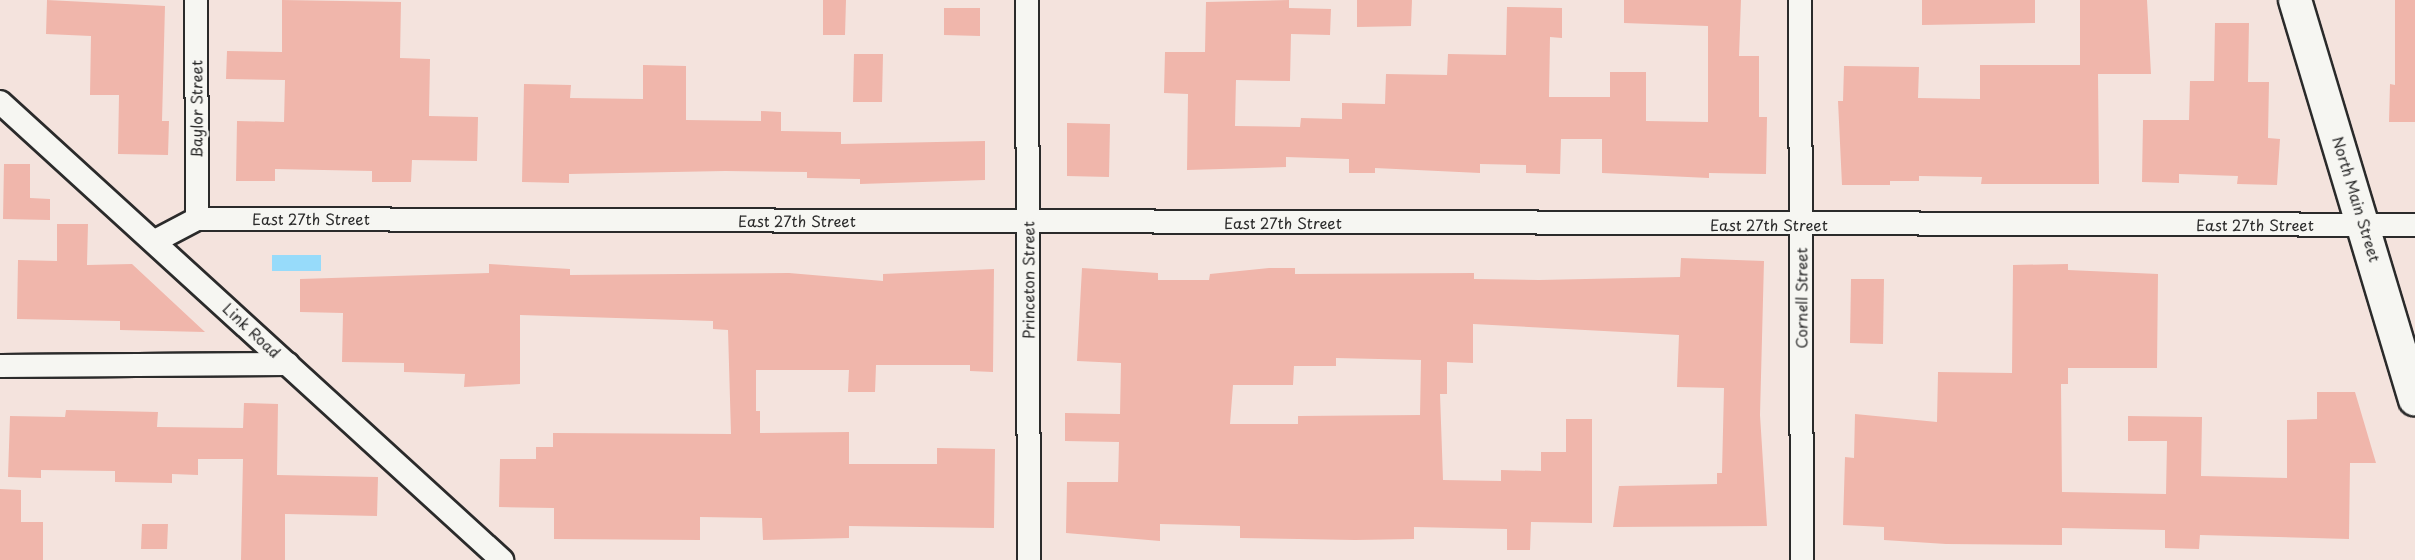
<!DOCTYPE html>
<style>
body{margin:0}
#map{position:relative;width:2415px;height:560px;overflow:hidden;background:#f4e3dd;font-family:"Playpen Sans",sans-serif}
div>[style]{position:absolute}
.water>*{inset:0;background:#97dbfa}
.building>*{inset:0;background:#f0b6ab}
.roads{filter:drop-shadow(2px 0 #2b2b2b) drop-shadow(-2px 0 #2b2b2b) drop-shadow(0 2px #2b2b2b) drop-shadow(0 -2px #2b2b2b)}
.minor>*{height:22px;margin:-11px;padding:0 11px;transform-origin:11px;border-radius:11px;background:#f6f6f2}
.secondary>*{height:32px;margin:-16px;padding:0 16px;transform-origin:16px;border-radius:16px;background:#f6f6f2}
span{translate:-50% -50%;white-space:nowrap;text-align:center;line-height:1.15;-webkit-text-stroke:5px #f6f6f2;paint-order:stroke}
.street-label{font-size:15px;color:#2b2b2b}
</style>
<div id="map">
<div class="water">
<i style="clip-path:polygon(272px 255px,321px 255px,321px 271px,272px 271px)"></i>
</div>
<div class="building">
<i style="clip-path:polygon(47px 0,165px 6px,162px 121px,169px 121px,168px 155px,118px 154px,119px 95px,90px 95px,91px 36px,46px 34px)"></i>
<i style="clip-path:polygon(282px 0,401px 2px,400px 58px,430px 59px,429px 116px,478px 117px,477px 161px,412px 160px,411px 182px,372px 182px,372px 171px,275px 169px,275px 181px,236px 181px,237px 121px,284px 122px,285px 80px,226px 79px,227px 51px,282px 52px)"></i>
<i style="clip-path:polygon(823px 0,846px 0,845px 35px,823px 35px)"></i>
<i style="clip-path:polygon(1289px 0,1289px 8px,1331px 9px,1330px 35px,1291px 34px,1290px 81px,1236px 80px,1235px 126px,1300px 127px,1301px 118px,1342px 119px,1342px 103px,1385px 104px,1386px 74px,1447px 75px,1448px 54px,1506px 55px,1507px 7px,1562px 8px,1562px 38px,1550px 37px,1549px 97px,1610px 97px,1610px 72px,1646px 72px,1646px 121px,1708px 122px,1708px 26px,1624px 23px,1624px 0,1741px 0,1739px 56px,1759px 56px,1759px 117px,1767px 117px,1766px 174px,1709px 173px,1709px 178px,1602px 173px,1602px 139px,1561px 139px,1560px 174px,1526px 173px,1526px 165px,1480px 164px,1480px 173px,1375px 168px,1375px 173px,1349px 173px,1349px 159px,1286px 157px,1286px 167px,1187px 170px,1188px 94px,1164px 93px,1165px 52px,1205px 52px,1206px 2px)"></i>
<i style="clip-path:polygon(1357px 0,1412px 0,1411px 26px,1357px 27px)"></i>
<i style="clip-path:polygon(1922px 0,2035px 0,2035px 23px,1922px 25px)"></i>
<i style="clip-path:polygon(2080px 0,2147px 0,2151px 74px,2098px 74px,2099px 184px,1981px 184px,1982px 177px,1919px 176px,1919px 181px,1890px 181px,1890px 185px,1842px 185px,1838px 101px,1843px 101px,1844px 66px,1919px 67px,1918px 98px,1980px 99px,1980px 65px,2080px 65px)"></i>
<i style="clip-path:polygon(2395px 0,2415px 0,2415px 122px,2389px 122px,2390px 84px,2395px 85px)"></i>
<i style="clip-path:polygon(944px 8px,980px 8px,980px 36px,944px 35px)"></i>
<i style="clip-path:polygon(2215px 23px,2249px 23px,2248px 82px,2269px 82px,2268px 138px,2280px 139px,2277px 185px,2237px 184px,2238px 176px,2179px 174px,2179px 183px,2142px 182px,2143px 120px,2189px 120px,2190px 81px,2214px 81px)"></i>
<i style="clip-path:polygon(854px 54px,883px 54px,882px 102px,853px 102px)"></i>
<i style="clip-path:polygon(643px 65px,686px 66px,686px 120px,761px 121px,761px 111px,781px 112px,781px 131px,841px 132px,841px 144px,985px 141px,985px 180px,860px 184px,860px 179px,807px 178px,807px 172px,725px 171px,569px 174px,569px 183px,522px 182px,524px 84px,571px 85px,570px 98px,643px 99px)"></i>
<i style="clip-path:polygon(1067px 123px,1110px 124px,1109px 177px,1067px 176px)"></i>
<i style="clip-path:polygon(4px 164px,30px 164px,30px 198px,50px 199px,50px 220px,3px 219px)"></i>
<i style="clip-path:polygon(57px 224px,88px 224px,87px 265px,132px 264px,205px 332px,120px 330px,120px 321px,17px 319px,18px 260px,57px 261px)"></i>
<i style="clip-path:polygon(evenodd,1681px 258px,1764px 261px,1760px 415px,1767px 526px,1613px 527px,1619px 486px,1717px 484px,1717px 473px,1722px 473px,1724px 388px,1677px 387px,1679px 335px,1473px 324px,1473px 363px,1447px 362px,1447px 394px,1440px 394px,1443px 480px,1501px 481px,1501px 470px,1541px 471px,1541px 452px,1566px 452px,1566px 419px,1592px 419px,1592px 523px,1531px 522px,1530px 550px,1507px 550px,1507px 529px,1414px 527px,1414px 539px,1355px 540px,1240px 538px,1240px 526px,1160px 524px,1160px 541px,1066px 533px,1067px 482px,1118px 482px,1119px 442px,1065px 441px,1065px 413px,1120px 414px,1121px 363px,1077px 361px,1082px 268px,1158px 273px,1158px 280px,1209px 280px,1210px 274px,1269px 268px,1295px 268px,1295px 274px,1474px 273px,1474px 279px,1539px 280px,1680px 277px,1681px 258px,1336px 358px,1421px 360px,1420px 415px,1298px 416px,1298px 424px,1230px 424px,1233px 385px,1293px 385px,1294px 366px,1336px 366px,1336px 358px)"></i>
<i style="clip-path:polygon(489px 264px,570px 269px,570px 275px,789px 273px,883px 281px,883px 274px,994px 269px,993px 372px,970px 371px,970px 365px,876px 365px,875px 392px,848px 392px,849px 370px,756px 370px,756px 411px,760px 411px,760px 433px,849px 432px,849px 464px,937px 464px,937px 448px,995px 449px,994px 528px,849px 526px,849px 538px,763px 540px,762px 518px,700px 517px,700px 540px,554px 539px,554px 508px,499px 507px,500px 459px,536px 459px,536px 447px,553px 447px,553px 433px,731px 434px,728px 330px,713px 329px,713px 321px,520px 315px,520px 384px,464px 387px,465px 374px,404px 372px,404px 363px,342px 362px,343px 313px,300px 312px,300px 279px,489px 273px)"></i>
<i style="clip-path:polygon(2068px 264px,2068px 270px,2158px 274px,2157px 368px,2068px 368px,2068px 384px,2061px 384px,2062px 492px,2166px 494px,2167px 441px,2128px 441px,2128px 416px,2202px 417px,2201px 476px,2287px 478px,2287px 420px,2317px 419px,2317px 392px,2355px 392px,2376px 463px,2350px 463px,2349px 539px,2200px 535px,2199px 549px,2165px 548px,2165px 530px,2062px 528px,2062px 545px,1946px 544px,1884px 540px,1884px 527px,1843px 525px,1845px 457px,1854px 458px,1855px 414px,1937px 422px,1938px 372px,2012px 373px,2013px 265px)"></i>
<i style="clip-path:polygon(1851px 279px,1884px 279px,1883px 344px,1850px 343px)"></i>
<i style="clip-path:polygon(244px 403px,278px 404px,277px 475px,378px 477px,377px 516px,285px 514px,285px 560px,241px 560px,243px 459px,198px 459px,198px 475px,172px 474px,172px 483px,115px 482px,115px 471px,41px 470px,41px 478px,8px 477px,10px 416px,65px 417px,66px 410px,158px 412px,157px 427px,243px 428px)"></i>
<i style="clip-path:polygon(0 489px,21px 490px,21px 522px,43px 522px,43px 560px,0 560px)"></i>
<i style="clip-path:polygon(142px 524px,168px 524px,167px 549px,141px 549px)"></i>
</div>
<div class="roads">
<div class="minor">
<i style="left:196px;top:0;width:219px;rotate:89.7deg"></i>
<i style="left:1027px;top:0;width:560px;rotate:89.8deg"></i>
<i style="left:1800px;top:0;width:560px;rotate:89.8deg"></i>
<i style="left:0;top:102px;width:680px;rotate:42.38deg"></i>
<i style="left:157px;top:240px;width:45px;rotate:-27.7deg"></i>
<i style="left:197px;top:219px;width:2218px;rotate:0.15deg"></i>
<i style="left:0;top:366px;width:288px;rotate:-0.4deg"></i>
</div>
<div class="secondary">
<i style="left:2295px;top:0;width:417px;rotate:73.3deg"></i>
</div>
</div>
<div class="street-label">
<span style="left:196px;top:109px;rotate:-90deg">Baylor Street</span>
<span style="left:2357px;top:199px;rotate:73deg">North Main Street</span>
<span style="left:311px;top:219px">East 27th Street</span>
<span style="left:797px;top:221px">East 27th Street</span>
<span style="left:1283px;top:223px">East 27th Street</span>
<span style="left:1769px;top:225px">East 27th Street</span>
<span style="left:2255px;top:225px">East 27th Street</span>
<span style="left:1028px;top:280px;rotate:-90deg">Princeton Street</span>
<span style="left:1801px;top:298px;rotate:-90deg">Cornell Street</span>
<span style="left:252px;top:330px;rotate:43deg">Link Road</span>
</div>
</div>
